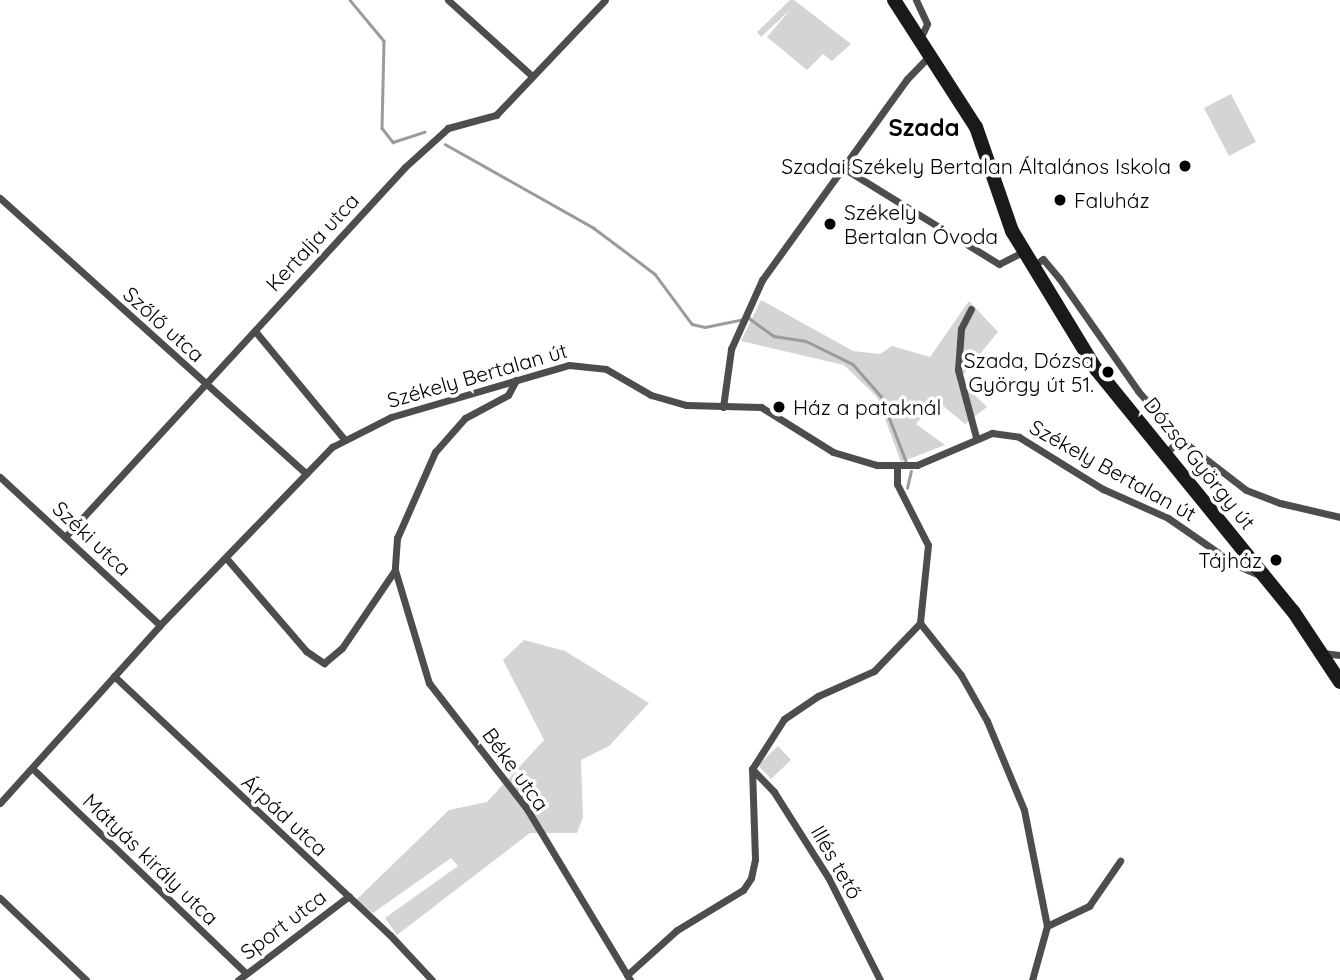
<!DOCTYPE html>
<meta charset="utf-8">
<style>
body{margin:0}
#map{position:relative;width:1340px;height:980px;overflow:hidden;background:#fff;font-family:Quicksand,sans-serif}
div>[style]{position:absolute}
.green>*{inset:0;background:#d4d4d4}
.stream>*{height:2.5px;margin:-1.25px;padding:0 1.25px;transform-origin:1.25px;border-radius:1.25px;background:#9b9b9b}
.minor>*{height:7px;margin:-3.5px;padding:0 3.5px;transform-origin:3.5px;border-radius:3.5px;background:#4d4d4d}
.secondary>*{height:14px;margin:-7px;padding:0 7px;transform-origin:7px;border-radius:7px;background:#1a1a1a}
.dots>*{width:19px;height:19px;translate:-50% -50%;box-sizing:border-box;border:4px solid #fff;border-radius:50%}
span{translate:-50% -50%;white-space:nowrap;text-align:center;line-height:1.15;-webkit-text-stroke:7px #fff;paint-order:stroke}
.poi-label{font-size:21px;color:#000}
.right{translate:-100% -50%;text-align:right}
.left{translate:0 -50%;text-align:left}
.street-label{font-size:21px;color:#000}
.quarter-label{font-size:24px;color:#000;font-weight:700}
</style>
<div id="map">
<div class="green">
<i style="clip-path:polygon(790px 0,794px 0,851px 44px,832px 61px,823px 54px,807px 70px,767px 37px,790px 10px,761px 37px,757px 32px)"></i>
<i style="clip-path:polygon(1231px 94px,1256px 142px,1229px 156px,1204px 108px)"></i>
<i style="clip-path:polygon(761px 300px,853px 351px,880px 354px,892px 346px,930px 357px,969px 301px,998px 332px,962px 376px,963px 384px,987px 407px,965px 424px,936px 400px,916px 424px,945px 445px,901px 462px,877px 397px,844px 365px,741px 341px)"></i>
<i style="clip-path:polygon(524px 640px,565px 651px,649px 703px,609px 746px,581px 760px,583px 817px,577px 833px,530px 833px,397px 935px,385px 918px,458px 866px,451px 858px,373px 913px,356px 900px,449px 810px,487px 802px,544px 740px,503px 660px)"></i>
<i style="clip-path:polygon(778px 746px,791px 760px,771px 779px,758px 765px)"></i>
</div>
<div class="stream">
<i style="left:350px;top:0;width:53px;rotate:50.3deg"></i>
<i style="left:384px;top:41px;width:87px;rotate:91.3deg"></i>
<i style="left:382px;top:128px;width:18px;rotate:52deg"></i>
<i style="left:393px;top:142px;width:33px;rotate:-18deg"></i>
<i style="left:445px;top:144px;width:171px;rotate:29.4deg"></i>
<i style="left:594px;top:228px;width:76px;rotate:37deg"></i>
<i style="left:655px;top:274px;width:62px;rotate:53.5deg"></i>
<i style="left:692px;top:324px;width:13px;rotate:13deg"></i>
<i style="left:705px;top:327px;width:45px;rotate:-11.6deg"></i>
<i style="left:749px;top:318px;width:31px;rotate:36deg"></i>
<i style="left:774px;top:336px;width:32px;rotate:9deg"></i>
<i style="left:806px;top:341px;width:52px;rotate:26.1deg"></i>
<i style="left:853px;top:364px;width:43px;rotate:48.8deg"></i>
<i style="left:881px;top:396px;width:70px;rotate:69deg"></i>
<i style="left:907px;top:488px;width:17px;rotate:-77deg"></i>
</div>
<div class="minor">
<i style="left:448px;top:0;width:110px;rotate:42.1deg"></i>
<i style="left:916px;top:0;width:26px;rotate:65deg"></i>
<i style="left:927px;top:24px;width:17px;rotate:115deg"></i>
<i style="left:845px;top:169px;width:181px;rotate:31.7deg"></i>
<i style="left:999px;top:264px;width:27px;rotate:-27deg"></i>
<i style="left:0;top:198px;width:412px;rotate:42deg"></i>
<i style="left:1033px;top:266px;width:12px;rotate:-35deg"></i>
<i style="left:1043px;top:259px;width:25px;rotate:50deg"></i>
<i style="left:1059px;top:278px;width:138px;rotate:55deg"></i>
<i style="left:1138px;top:391px;width:64px;rotate:48.8deg"></i>
<i style="left:971px;top:309px;width:22px;rotate:117deg"></i>
<i style="left:961px;top:329px;width:41px;rotate:94.2deg"></i>
<i style="left:958px;top:370px;width:69px;rotate:75deg"></i>
<i style="left:255px;top:331px;width:140px;rotate:50.5deg"></i>
<i style="left:516px;top:380px;width:17px;rotate:118deg"></i>
<i style="left:508px;top:395px;width:49px;rotate:151.9deg"></i>
<i style="left:465px;top:418px;width:45px;rotate:131.4deg"></i>
<i style="left:435px;top:452px;width:94px;rotate:113.8deg"></i>
<i style="left:397px;top:538px;width:32px;rotate:94deg"></i>
<i style="left:395px;top:570px;width:118px;rotate:73.3deg"></i>
<i style="left:429px;top:683px;width:160px;rotate:52.1deg"></i>
<i style="left:527px;top:809px;width:200px;rotate:58.9deg"></i>
<i style="left:723px;top:407px;width:59px;rotate:-82.1deg"></i>
<i style="left:731px;top:349px;width:76px;rotate:-65.8deg"></i>
<i style="left:762px;top:280px;width:248px;rotate:-54.2deg"></i>
<i style="left:907px;top:79px;width:33px;rotate:-46deg"></i>
<i style="left:1165px;top:454px;width:21px;rotate:-45deg"></i>
<i style="left:1180px;top:439px;width:83px;rotate:37.7deg"></i>
<i style="left:1246px;top:490px;width:36px;rotate:21deg"></i>
<i style="left:1280px;top:503px;width:62px;rotate:13.1deg"></i>
<i style="left:897px;top:467px;width:17px;rotate:90deg"></i>
<i style="left:897px;top:484px;width:68px;rotate:63.1deg"></i>
<i style="left:928px;top:545px;width:78px;rotate:95.9deg"></i>
<i style="left:920px;top:623px;width:66px;rotate:51.7deg"></i>
<i style="left:961px;top:675px;width:53px;rotate:60.5deg"></i>
<i style="left:987px;top:721px;width:96px;rotate:67.4deg"></i>
<i style="left:1024px;top:810px;width:118px;rotate:78.8deg"></i>
<i style="left:1047px;top:926px;width:56px;rotate:105.5deg"></i>
<i style="left:0;top:477px;width:218px;rotate:42.8deg"></i>
<i style="left:65px;top:537px;width:502px;rotate:-47.42deg"></i>
<i style="left:405px;top:167px;width:58px;rotate:-42.2deg"></i>
<i style="left:448px;top:128px;width:50px;rotate:-15.2deg"></i>
<i style="left:496px;top:115px;width:158px;rotate:-46.5deg"></i>
<i style="left:227px;top:559px;width:121px;rotate:49.3deg"></i>
<i style="left:306px;top:651px;width:22px;rotate:34deg"></i>
<i style="left:324px;top:663px;width:23px;rotate:-40deg"></i>
<i style="left:342px;top:648px;width:94px;rotate:-55.8deg"></i>
<i style="left:1323px;top:653px;width:17px;rotate:7deg"></i>
<i style="left:114px;top:676px;width:378px;rotate:43.2deg"></i>
<i style="left:390px;top:935px;width:62px;rotate:47deg"></i>
<i style="left:33px;top:769px;width:295px;rotate:43.8deg"></i>
<i style="left:752px;top:769px;width:32px;rotate:46deg"></i>
<i style="left:774px;top:792px;width:101px;rotate:57.6deg"></i>
<i style="left:828px;top:877px;width:115px;rotate:63.2deg"></i>
<i style="left:0;top:803px;width:239px;rotate:-48deg"></i>
<i style="left:160px;top:625px;width:248px;rotate:-46deg"></i>
<i style="left:332px;top:447px;width:66px;rotate:-27deg"></i>
<i style="left:391px;top:417px;width:185px;rotate:-16.3deg"></i>
<i style="left:569px;top:365px;width:37px;rotate:6deg"></i>
<i style="left:606px;top:369px;width:52px;rotate:30deg"></i>
<i style="left:651px;top:395px;width:36px;rotate:16deg"></i>
<i style="left:686px;top:405px;width:75px;rotate:1.5deg"></i>
<i style="left:761px;top:407px;width:85px;rotate:32deg"></i>
<i style="left:833px;top:452px;width:46px;rotate:16.5deg"></i>
<i style="left:877px;top:465px;width:40px"></i>
<i style="left:917px;top:465px;width:82px;rotate:-23.1deg"></i>
<i style="left:992px;top:433px;width:27px;rotate:8deg"></i>
<i style="left:1019px;top:437px;width:99px;rotate:31.8deg"></i>
<i style="left:1103px;top:489px;width:71px;rotate:24deg"></i>
<i style="left:1168px;top:518px;width:83px;rotate:34.7deg"></i>
<i style="left:1236px;top:565px;width:26px;rotate:23deg"></i>
<i style="left:0;top:898px;width:119px;rotate:43.6deg"></i>
<i style="left:1047px;top:926px;width:47px;rotate:-25.5deg"></i>
<i style="left:1089px;top:906px;width:55px;rotate:-55.4deg"></i>
<i style="left:627px;top:975px;width:67px;rotate:-42deg"></i>
<i style="left:677px;top:930px;width:77px;rotate:-31.2deg"></i>
<i style="left:743px;top:890px;width:14px;rotate:-56deg"></i>
<i style="left:751px;top:878px;width:19px;rotate:-78deg"></i>
<i style="left:755px;top:859px;width:90px;rotate:-91.9deg"></i>
<i style="left:752px;top:769px;width:59px;rotate:-57.4deg"></i>
<i style="left:784px;top:719px;width:41px;rotate:-34.1deg"></i>
<i style="left:818px;top:696px;width:61px;rotate:-24.1deg"></i>
<i style="left:874px;top:671px;width:66px;rotate:-46.2deg"></i>
<i style="left:238px;top:980px;width:139px;rotate:-37.1deg"></i>
</div>
<div class="secondary">
<i style="left:894px;top:0;width:151px;rotate:57.2deg"></i>
<i style="left:976px;top:127px;width:110px;rotate:70.9deg"></i>
<i style="left:1012px;top:231px;width:162px;rotate:58.7deg"></i>
<i style="left:1096px;top:369px;width:312px;rotate:50.9deg"></i>
<i style="left:1293px;top:611px;width:85px;rotate:56.5deg"></i>
</div>
<div class="dots">
<i style="left:1185px;top:166px;background:#000"></i>
<i style="left:1060px;top:200px;background:#000"></i>
<i style="left:830px;top:224px;background:#000"></i>
<i style="left:1108px;top:372px;background:#000"></i>
<i style="left:779px;top:407px;background:#000"></i>
<i style="left:1276px;top:560px;background:#000"></i>
</div>
<div class="poi-label">
<span class="right" style="left:1171px;top:166px">Szadai Székely Bertalan Általános Iskola</span>
<span class="left" style="left:1074px;top:200px">Faluház</span>
<span class="left" style="left:844px;top:224px">Székely<br>Bertalan Óvoda</span>
<span class="right" style="left:1094px;top:372px">Szada, Dózsa<br>György út 51.</span>
<span class="left" style="left:793px;top:407px">Ház a pataknál</span>
<span class="right" style="left:1262px;top:560px">Tájház</span>
</div>
<div class="street-label">
<span style="left:312px;top:242px;rotate:-47deg">Kertalja utca</span>
<span style="left:164px;top:324px;rotate:42deg">Szőlő utca</span>
<span style="left:477px;top:375px;rotate:-16deg">Székely Bertalan út</span>
<span style="left:1200px;top:463px;rotate:51deg">Dózsa György út</span>
<span style="left:1113px;top:470px;rotate:29deg">Székely Bertalan út</span>
<span style="left:92px;top:538px;rotate:43deg">Széki utca</span>
<span style="left:516px;top:769px;rotate:54deg">Béke utca</span>
<span style="left:285px;top:815px;rotate:43deg">Árpád utca</span>
<span style="left:151px;top:859px;rotate:44deg">Mátyás király utca</span>
<span style="left:837px;top:862px;rotate:60deg">Illés tető</span>
<span style="left:283px;top:924px;rotate:-37deg">Sport utca</span>
</div>
<div class="quarter-label">
<span style="left:924px;top:128px">Szada</span>
</div>
</div>
